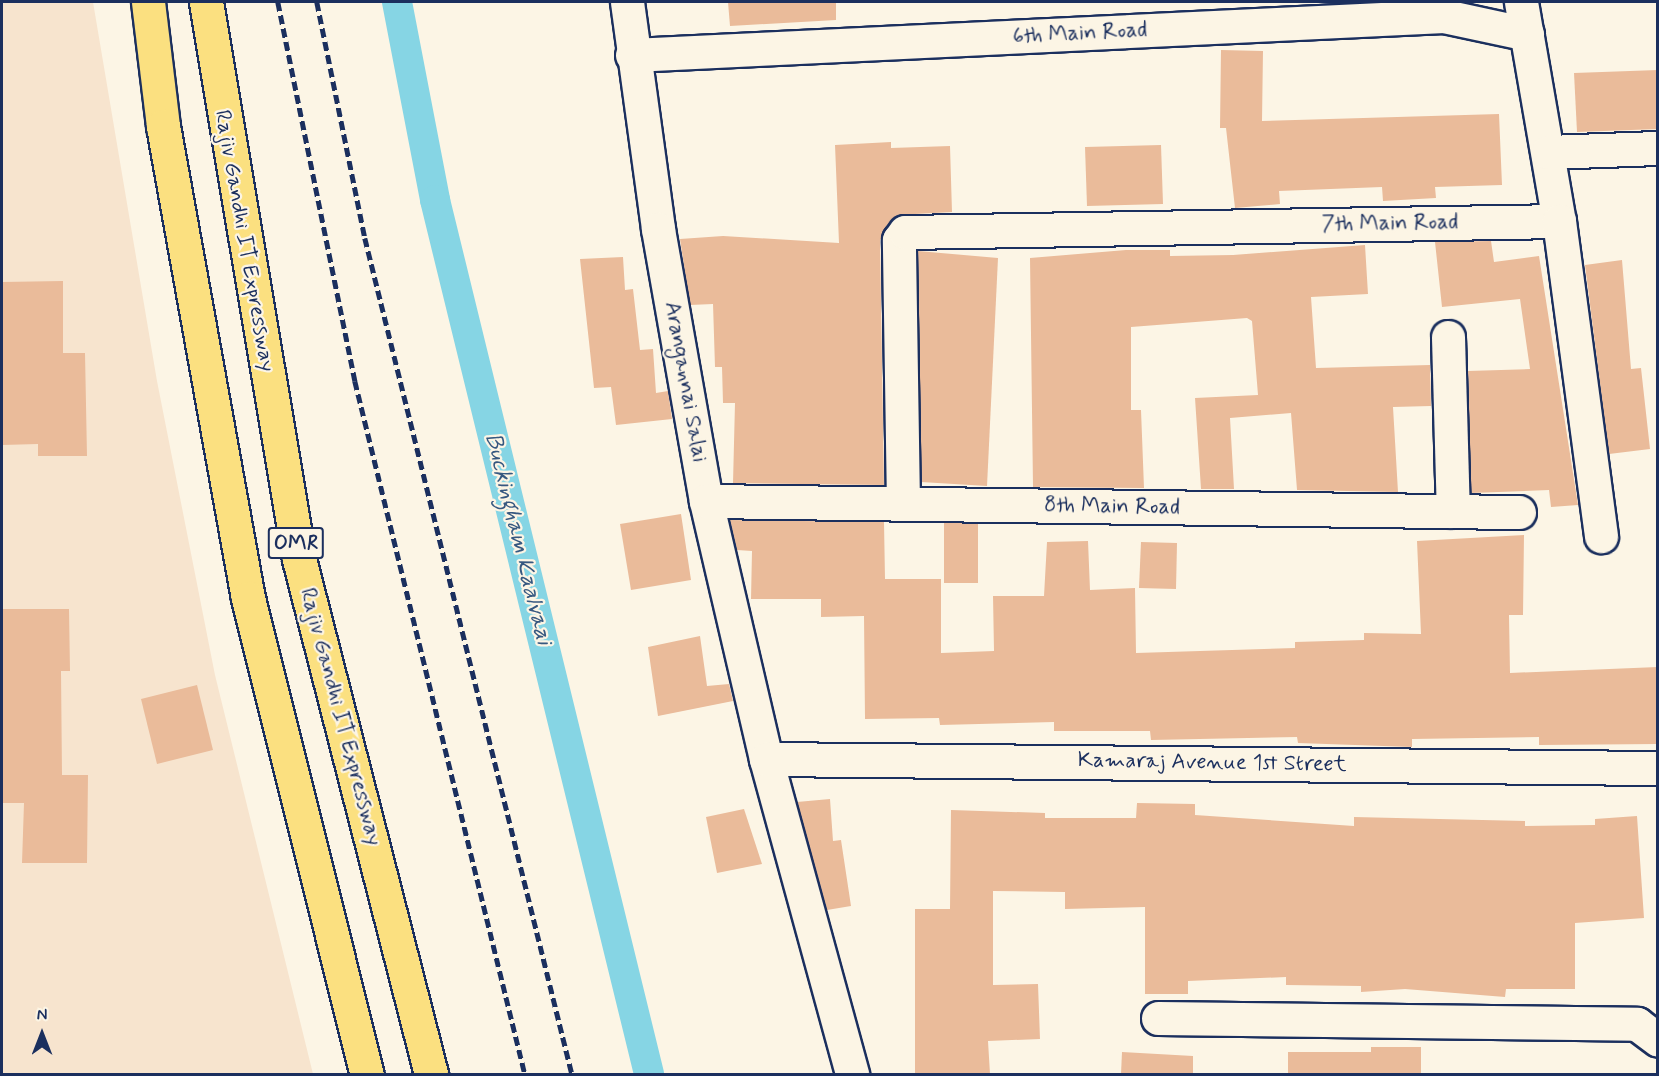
<!DOCTYPE html>
<style>
body{margin:0}
#map{position:relative;width:1659px;height:1076px;overflow:hidden;background:#fcf5e5;font-family:Mynerve,sans-serif}
div>[style]{position:absolute}
.built>*{inset:0;background:#f7e4ce}
.canal>*{height:30px;margin:-15px;padding:0 15px;transform-origin:15px;border-radius:15px;background:#86d5e4}
.building>*{inset:0;background:#eabb9a}
.roads{filter:drop-shadow(2px 0 #1b2f5e) drop-shadow(-2px 0 #1b2f5e) drop-shadow(0 2px #1b2f5e) drop-shadow(0 -2px #1b2f5e)}
.minor>*{height:33px;margin:-16.5px;padding:0 16.5px;transform-origin:16.5px;border-radius:16.5px;background:#fcf5e5}
.major>*{height:33px;margin:-16.5px;padding:0 16.5px;transform-origin:16.5px;border-radius:16.5px;background:#fbe080}
.rail>*{height:4.5px;margin-top:-2.25px;transform-origin:0;background:repeating-linear-gradient(90deg,#1b2f5e 0 9px,transparent 0 13.5px)}
span{translate:-50% -50%;white-space:nowrap;text-align:center;line-height:1.15;-webkit-text-stroke:4.5px #fcf5e5;paint-order:stroke}
.shield-label span{padding:2px 4px;background:#fcf5e5;border:2px solid;border-radius:4px;-webkit-text-stroke-width:0}
.shield-label{font-size:21px;color:#1b2f5e;font-weight:700}
.street-label{font-size:22px;color:#1b2f5e}
.water-label{font-size:24px;color:#365880;font-style:italic}
.frame{position:absolute;inset:0;border:3px solid #1b2f5e;pointer-events:none}
.north{position:absolute;left:12px;top:1004px;width:60px;height:60px;-webkit-text-stroke:4px #fcf5e5;paint-order:stroke;rotate:0deg;font-size:16px;font-weight:700;line-height:24px;text-align:center;color:#1b2f5e}
.north::after{content:'';display:block;margin:auto;width:21px;height:27px;background:#1b2f5e;clip-path:polygon(50% 0,100% 100%,50% 72%,0 100%)}
</style>
<div id="map">
<div class="built">
<i style="clip-path:polygon(2px 2px,93px 2px,157px 381px,215px 675px,313px 1074px,2px 1074px)"></i>
</div>
<div class="canal">
<i style="left:397px;top:2px;width:202px;rotate:79.1deg"></i>
<i style="left:435px;top:200px;width:900px;rotate:76.24deg"></i>
</div>
<div class="building">
<i style="clip-path:polygon(728px 2px,836px 2px,836px 20px,730px 26px)"></i>
<i style="clip-path:polygon(1221px 50px,1263px 51px,1262px 121px,1499px 114px,1502px 185px,1435px 187px,1436px 198px,1383px 201px,1382px 187px,1279px 191px,1280px 204px,1235px 208px,1226px 128px,1220px 128px)"></i>
<i style="clip-path:polygon(1658px 70px,1658px 129px,1577px 132px,1574px 73px)"></i>
<i style="clip-path:polygon(891px 142px,891px 148px,950px 146px,952px 212px,897px 215px,880px 240px,884px 485px,733px 483px,735px 403px,723px 403px,722px 367px,715px 367px,713px 304px,690px 305px,680px 239px,723px 236px,839px 243px,835px 145px)"></i>
<i style="clip-path:polygon(1161px 145px,1163px 204px,1087px 206px,1085px 147px)"></i>
<i style="clip-path:polygon(1491px 241px,1494px 262px,1539px 256px,1578px 505px,1551px 507px,1549px 490px,1471px 493px,1468px 371px,1530px 369px,1520px 299px,1442px 307px,1435px 242px)"></i>
<i style="clip-path:polygon(1365px 245px,1368px 294px,1311px 297px,1316px 368px,1430px 365px,1431px 406px,1393px 407px,1398px 492px,1297px 490px,1291px 413px,1230px 418px,1234px 489px,1201px 489px,1195px 398px,1258px 395px,1252px 321px,1247px 318px,1131px 327px,1131px 410px,1141px 410px,1144px 488px,1033px 487px,1030px 258px,1126px 250px,1170px 250px,1170px 256px,1233px 255px)"></i>
<i style="clip-path:polygon(918px 251px,998px 258px,987px 486px,921px 482px)"></i>
<i style="clip-path:polygon(623px 257px,625px 290px,633px 289px,640px 350px,653px 349px,656px 393px,668px 391px,672px 419px,616px 425px,611px 387px,594px 388px,580px 259px)"></i>
<i style="clip-path:polygon(1622px 260px,1631px 369px,1641px 368px,1650px 449px,1609px 454px,1585px 265px)"></i>
<i style="clip-path:polygon(63px 281px,63px 353px,85px 353px,87px 456px,38px 456px,38px 444px,2px 445px,2px 282px)"></i>
<i style="clip-path:polygon(681px 514px,691px 580px,631px 590px,620px 524px)"></i>
<i style="clip-path:polygon(730px 520px,884px 522px,885px 579px,941px 579px,941px 653px,994px 651px,993px 596px,1044px 596px,1047px 542px,1088px 541px,1090px 590px,1135px 588px,1136px 653px,1295px 648px,1295px 642px,1364px 640px,1364px 633px,1421px 634px,1417px 541px,1524px 535px,1523px 615px,1509px 615px,1510px 673px,1658px 667px,1658px 744px,1539px 745px,1539px 737px,1412px 739px,1412px 747px,1298px 743px,1297px 737px,1151px 740px,1150px 731px,1054px 731px,1054px 722px,940px 725px,939px 718px,865px 719px,864px 616px,821px 617px,821px 599px,751px 599px,752px 551px,737px 550px)"></i>
<i style="clip-path:polygon(944px 523px,978px 523px,978px 583px,944px 583px)"></i>
<i style="clip-path:polygon(1141px 542px,1177px 543px,1176px 589px,1139px 588px)"></i>
<i style="clip-path:polygon(2px 609px,69px 609px,70px 671px,61px 671px,62px 775px,88px 775px,87px 863px,22px 863px,24px 803px,2px 803px)"></i>
<i style="clip-path:polygon(700px 636px,707px 686px,729px 684px,733px 701px,658px 716px,648px 647px)"></i>
<i style="clip-path:polygon(197px 685px,213px 750px,157px 764px,141px 699px)"></i>
<i style="clip-path:polygon(830px 799px,833px 841px,841px 840px,851px 906px,827px 910px,797px 802px)"></i>
<i style="clip-path:polygon(1137px 803px,1195px 804px,1195px 815px,1354px 826px,1354px 817px,1525px 821px,1525px 826px,1595px 825px,1595px 819px,1637px 816px,1644px 918px,1575px 923px,1575px 989px,1506px 989px,1505px 997px,1405px 989px,1361px 992px,1361px 986px,1286px 985px,1286px 977px,1188px 981px,1188px 994px,1145px 994px,1145px 907px,1065px 909px,1065px 892px,993px 891px,993px 985px,1038px 984px,1040px 1039px,988px 1041px,990px 1074px,915px 1074px,915px 909px,950px 909px,951px 810px,1045px 813px,1045px 818px,1136px 818px)"></i>
<i style="clip-path:polygon(744px 809px,762px 864px,717px 873px,706px 817px)"></i>
<i style="clip-path:polygon(1371px 1047px,1421px 1047px,1421px 1074px,1288px 1074px,1288px 1052px,1371px 1052px)"></i>
<i style="clip-path:polygon(1122px 1052px,1193px 1056px,1193px 1074px,1121px 1074px)"></i>
</div>
<div class="roads">
<div class="minor">
<i style="left:627px;top:2px;width:229px;rotate:82.2deg"></i>
<i style="left:658px;top:229px;width:276px;rotate:80deg"></i>
<i style="left:706px;top:501px;width:265px;rotate:76.9deg"></i>
<i style="left:766px;top:759px;width:327px;rotate:74.7deg"></i>
<i style="left:1521px;top:2px;width:222px;rotate:80.2deg"></i>
<i style="left:632px;top:55px;width:813px;rotate:-2.75deg"></i>
<i style="left:1444px;top:16px;width:85px;rotate:12.2deg"></i>
<i style="left:1548px;top:152px;width:110px;rotate:-2.1deg"></i>
<i style="left:1448px;top:337px;width:174px;rotate:88.4deg"></i>
<i style="left:706px;top:501px;width:813px;rotate:0.78deg"></i>
<i style="left:903px;top:504px;width:264px;rotate:-90.9deg"></i>
<i style="left:899px;top:240px;width:10px;rotate:-53deg"></i>
<i style="left:905px;top:232px;width:654px;rotate:-0.96deg"></i>
<i style="left:1559px;top:221px;width:318px;rotate:82.4deg"></i>
<i style="left:766px;top:759px;width:892px;rotate:0.58deg"></i>
<i style="left:1158px;top:1018px;width:479px;rotate:0.7deg"></i>
<i style="left:1637px;top:1024px;width:26px;rotate:37deg"></i>
</div>
<div class="major">
<i style="left:148px;top:2px;width:125px;rotate:83.1deg"></i>
<i style="left:163px;top:126px;width:480px;rotate:79.8deg"></i>
<i style="left:248px;top:598px;width:491px;rotate:76deg"></i>
<i style="left:206px;top:2px;width:565px;rotate:80.52deg"></i>
<i style="left:299px;top:559px;width:532px;rotate:75.62deg"></i>
</div>
</div>
<div class="rail">
<i style="left:278px;top:2px;width:387px;rotate:78.5deg"></i>
<i style="left:355px;top:381px;width:714px;rotate:76.22deg"></i>
<i style="left:317px;top:2px;width:241px;rotate:78.5deg"></i>
<i style="left:365px;top:238px;width:861px;rotate:76.09deg"></i>
</div>
<div class="shield-label">
<span style="left:296px;top:543px">OMR</span>
</div>
<div class="street-label">
<span style="left:1080px;top:34px;rotate:-3deg">6th Main Road</span>
<span style="left:1390px;top:224px;rotate:-1deg">7th Main Road</span>
<span style="left:244px;top:241px;rotate:80deg">Rajiv Gandhi IT Expressway</span>
<span style="left:685px;top:382px;rotate:80deg">Arangannai Salai</span>
<span style="left:1112px;top:507px;rotate:1deg">8th Main Road</span>
<span style="left:340px;top:717px;rotate:75deg">Rajiv Gandhi IT Expressway</span>
<span style="left:1212px;top:763px;rotate:1deg">Kamaraj Avenue 1st Street</span>
</div>
<div class="water-label">
<span style="left:518px;top:539px;rotate:76deg">Buckingham Kaalvaai</span>
</div>
<div class="frame"></div>
<div class="north">N</div>
</div>
